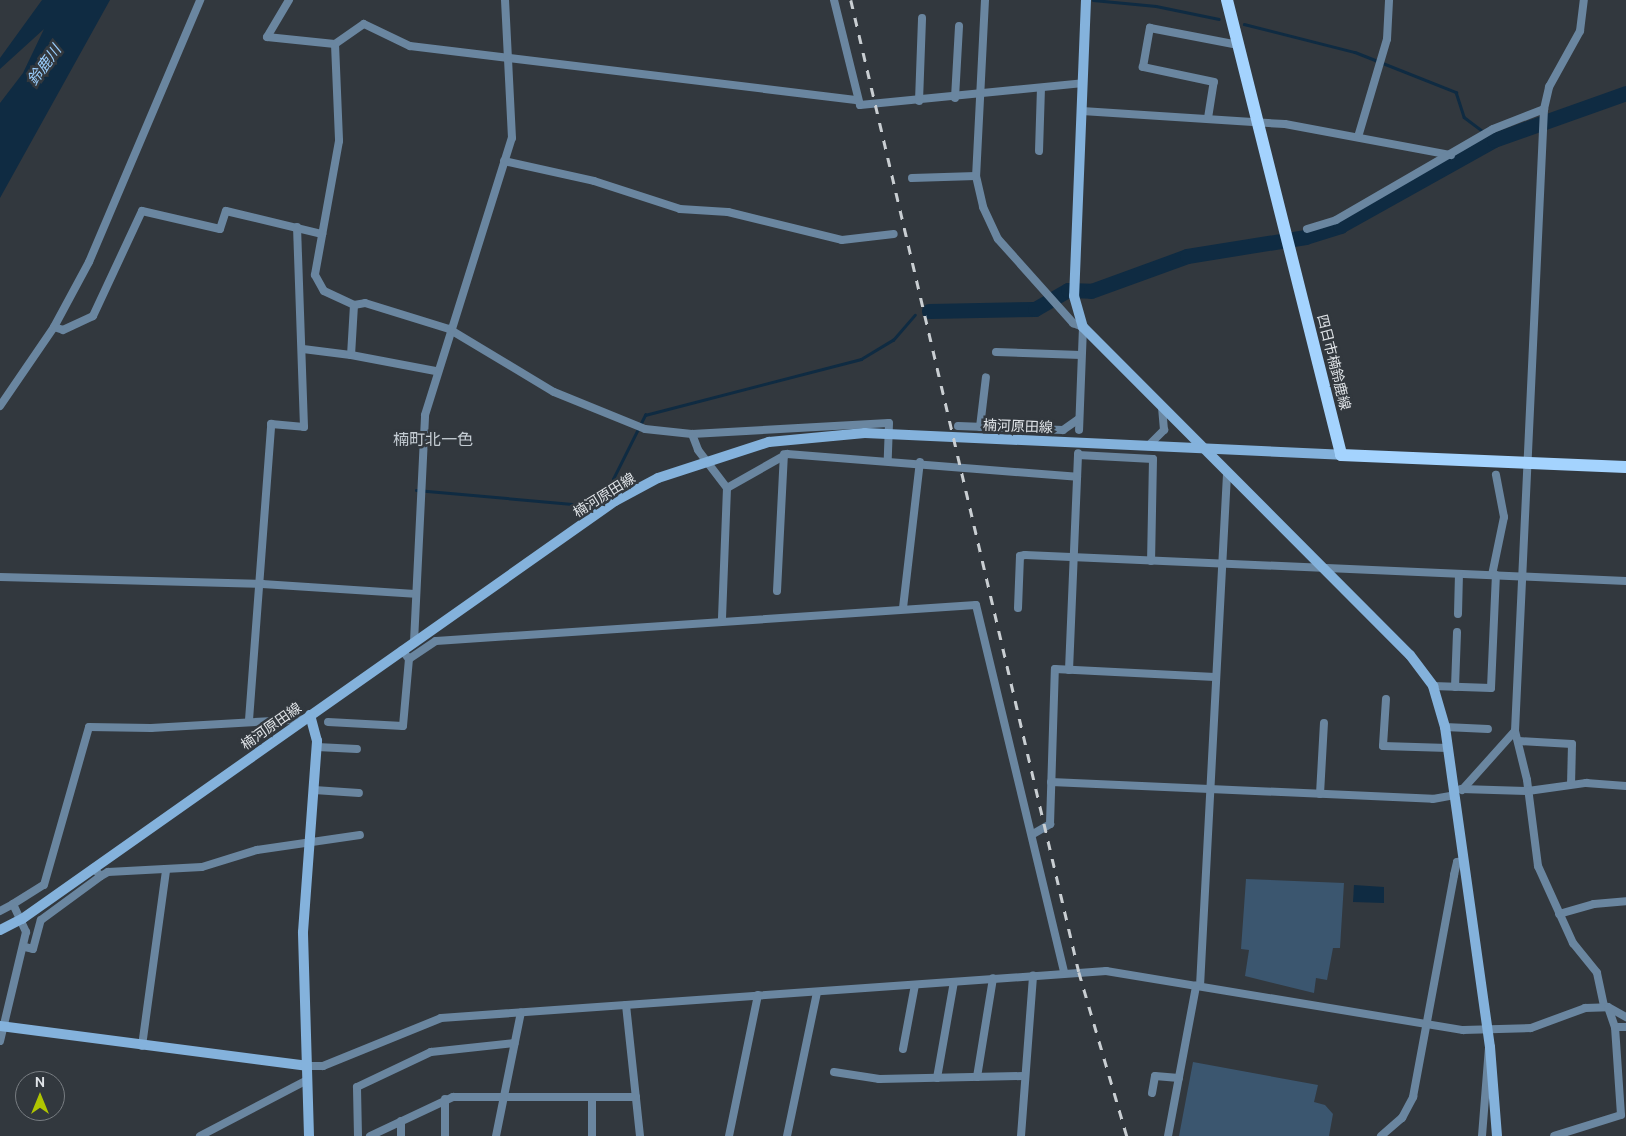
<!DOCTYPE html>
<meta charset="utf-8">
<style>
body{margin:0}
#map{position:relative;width:1626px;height:1136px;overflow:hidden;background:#32383e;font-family:Ubuntu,"Noto Sans JP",sans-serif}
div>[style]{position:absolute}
.green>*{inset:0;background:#3b566f}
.water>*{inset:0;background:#0f2b42}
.stream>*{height:2.5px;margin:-1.25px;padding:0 1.25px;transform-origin:1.25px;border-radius:1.25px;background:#0f2b42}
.river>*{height:15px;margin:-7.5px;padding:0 7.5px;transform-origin:7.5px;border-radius:7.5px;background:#0f2b42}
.street>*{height:8px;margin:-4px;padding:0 4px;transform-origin:4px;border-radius:4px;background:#6a86a0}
.secondary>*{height:10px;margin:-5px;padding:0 5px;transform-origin:5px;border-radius:5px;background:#84b2dc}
.primary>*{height:12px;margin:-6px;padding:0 6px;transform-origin:6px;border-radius:6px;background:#a4d3fe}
.rail>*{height:2.5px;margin-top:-1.25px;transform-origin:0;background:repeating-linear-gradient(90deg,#c9ced2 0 9px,transparent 0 18px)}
span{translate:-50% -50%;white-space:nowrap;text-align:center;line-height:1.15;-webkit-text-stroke:5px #32383e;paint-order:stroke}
.street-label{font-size:14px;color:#e0e4e8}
.water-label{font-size:15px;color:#9bcefc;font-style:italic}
.quarter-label{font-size:16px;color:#c4ccd3}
.north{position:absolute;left:15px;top:1071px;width:50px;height:50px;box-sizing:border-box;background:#32383e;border:1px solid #787d82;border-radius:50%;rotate:0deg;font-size:14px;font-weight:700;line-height:20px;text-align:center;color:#e0e4e8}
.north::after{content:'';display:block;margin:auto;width:18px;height:22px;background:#b0c501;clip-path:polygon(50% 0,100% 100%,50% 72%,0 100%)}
</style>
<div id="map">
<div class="green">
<i style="clip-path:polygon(1246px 879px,1344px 883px,1340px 948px,1333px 948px,1327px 980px,1316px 978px,1314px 993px,1245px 976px,1249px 950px,1241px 949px)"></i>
<i style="clip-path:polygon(1193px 1062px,1318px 1085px,1314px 1102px,1325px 1105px,1333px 1114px,1329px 1136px,1179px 1136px)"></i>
</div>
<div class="water">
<i style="clip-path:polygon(42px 0,110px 0,0 198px,0 103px,23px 73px,44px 29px,0 69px,0 58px)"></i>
<i style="clip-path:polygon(1354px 885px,1384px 887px,1384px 903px,1353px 902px)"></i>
</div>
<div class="stream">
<i style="left:1093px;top:0;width:63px;rotate:5.4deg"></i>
<i style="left:1156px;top:6px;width:64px;rotate:11.7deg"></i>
<i style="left:1244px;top:24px;width:114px;rotate:14.2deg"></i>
<i style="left:1355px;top:52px;width:109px;rotate:21.6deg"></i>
<i style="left:1456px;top:92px;width:26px;rotate:72deg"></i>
<i style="left:1464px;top:117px;width:38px;rotate:37deg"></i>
<i style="left:416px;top:490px;width:179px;rotate:5.1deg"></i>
<i style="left:594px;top:506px;width:19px;rotate:-35deg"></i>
<i style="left:610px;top:495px;width:16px;rotate:-79deg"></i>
<i style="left:613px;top:479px;width:72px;rotate:-63.4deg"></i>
<i style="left:645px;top:415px;width:223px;rotate:-14.5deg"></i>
<i style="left:861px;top:359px;width:37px;rotate:-31deg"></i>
<i style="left:893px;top:340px;width:33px;rotate:-49deg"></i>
</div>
<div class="river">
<i style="left:929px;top:311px;width:106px;rotate:-1.1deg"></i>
<i style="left:1035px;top:309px;width:38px;rotate:-30deg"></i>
<i style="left:1068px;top:290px;width:23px;rotate:2deg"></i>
<i style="left:1091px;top:291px;width:102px;rotate:-20deg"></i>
<i style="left:1187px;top:256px;width:120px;rotate:-9.1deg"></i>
<i style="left:1305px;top:237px;width:37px;rotate:-17deg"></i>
<i style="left:1340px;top:226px;width:176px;rotate:-29.2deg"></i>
<i style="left:1494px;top:140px;width:140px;rotate:-19.6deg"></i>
</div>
<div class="street">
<i style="left:289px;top:0;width:43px;rotate:120.7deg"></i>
<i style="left:267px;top:37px;width:68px;rotate:5.9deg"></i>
<i style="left:335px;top:44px;width:35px;rotate:-35deg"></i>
<i style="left:364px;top:24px;width:51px;rotate:25.6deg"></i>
<i style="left:410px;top:46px;width:451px;rotate:6.9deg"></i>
<i style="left:834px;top:0;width:108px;rotate:76.1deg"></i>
<i style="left:860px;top:105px;width:224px;rotate:-5.6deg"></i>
<i style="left:985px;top:0;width:176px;rotate:92.9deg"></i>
<i style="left:976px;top:176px;width:32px;rotate:77deg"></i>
<i style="left:983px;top:207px;width:35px;rotate:65deg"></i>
<i style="left:998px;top:239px;width:113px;rotate:48.2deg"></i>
<i style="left:1073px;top:323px;width:11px;rotate:22deg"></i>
<i style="left:1083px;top:327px;width:103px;rotate:92.2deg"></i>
<i style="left:335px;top:44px;width:97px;rotate:87.6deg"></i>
<i style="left:339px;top:141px;width:136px;rotate:100.2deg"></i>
<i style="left:315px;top:275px;width:18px;rotate:61deg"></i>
<i style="left:324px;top:291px;width:33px;rotate:25deg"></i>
<i style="left:354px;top:305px;width:11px;rotate:-10deg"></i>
<i style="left:365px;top:303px;width:88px;rotate:17.2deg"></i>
<i style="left:449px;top:329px;width:122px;rotate:31deg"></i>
<i style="left:554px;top:392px;width:98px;rotate:22.1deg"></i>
<i style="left:645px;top:429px;width:47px;rotate:6.1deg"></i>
<i style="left:692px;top:434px;width:197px;rotate:-3.2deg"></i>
<i style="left:889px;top:423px;width:37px;rotate:92deg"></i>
<i style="left:955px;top:98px;width:72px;rotate:-86.8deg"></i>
<i style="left:919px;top:101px;width:83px;rotate:-87.9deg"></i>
<i style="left:1082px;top:111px;width:203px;rotate:3.7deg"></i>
<i style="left:1285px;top:124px;width:169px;rotate:10.6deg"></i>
<i style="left:1208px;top:118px;width:36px;rotate:-81deg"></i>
<i style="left:1214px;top:82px;width:73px;rotate:-168.1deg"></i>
<i style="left:1143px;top:67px;width:40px;rotate:-80deg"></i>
<i style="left:1150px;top:28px;width:90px;rotate:10.9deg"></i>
<i style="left:1358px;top:137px;width:102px;rotate:-73.5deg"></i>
<i style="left:1387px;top:39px;width:39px;rotate:-87deg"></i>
<i style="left:1039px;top:151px;width:63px;rotate:-88.2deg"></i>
<i style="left:504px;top:161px;width:92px;rotate:12.5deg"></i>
<i style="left:594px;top:181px;width:90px;rotate:18deg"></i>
<i style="left:680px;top:209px;width:48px;rotate:3.6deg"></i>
<i style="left:728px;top:212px;width:117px;rotate:13.8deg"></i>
<i style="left:842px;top:240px;width:52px;rotate:-6.6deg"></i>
<i style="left:912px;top:178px;width:64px;rotate:-1.8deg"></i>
<i style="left:1307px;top:229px;width:30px;rotate:-17deg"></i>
<i style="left:1336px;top:220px;width:181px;rotate:-30.1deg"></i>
<i style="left:1493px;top:129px;width:55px;rotate:-21.4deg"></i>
<i style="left:354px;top:305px;width:50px;rotate:93.4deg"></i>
<i style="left:351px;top:355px;width:86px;rotate:10.7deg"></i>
<i style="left:54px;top:327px;width:9px;rotate:18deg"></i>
<i style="left:63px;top:330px;width:33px;rotate:-25deg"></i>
<i style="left:93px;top:316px;width:116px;rotate:-65deg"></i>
<i style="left:142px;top:211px;width:80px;rotate:13deg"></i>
<i style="left:220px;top:229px;width:19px;rotate:-72deg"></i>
<i style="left:226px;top:211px;width:99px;rotate:13.5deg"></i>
<i style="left:303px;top:349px;width:48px;rotate:7.1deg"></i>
<i style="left:996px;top:352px;width:85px;rotate:2deg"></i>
<i style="left:0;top:406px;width:96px;rotate:-55.6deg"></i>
<i style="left:54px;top:327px;width:74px;rotate:-61.7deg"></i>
<i style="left:89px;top:262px;width:285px;rotate:-67deg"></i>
<i style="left:958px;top:426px;width:105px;rotate:2.2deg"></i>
<i style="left:1063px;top:430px;width:19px;rotate:-35deg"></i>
<i style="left:980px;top:427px;width:50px;rotate:-83.2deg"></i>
<i style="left:692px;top:434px;width:17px;rotate:69deg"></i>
<i style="left:698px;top:450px;width:48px;rotate:52.7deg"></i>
<i style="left:727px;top:488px;width:133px;rotate:92.2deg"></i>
<i style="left:1148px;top:446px;width:23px;rotate:-45deg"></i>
<i style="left:1164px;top:430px;width:21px;rotate:-95deg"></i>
<i style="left:1078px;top:455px;width:75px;rotate:3.1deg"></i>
<i style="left:1153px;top:459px;width:102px;rotate:91.1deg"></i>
<i style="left:727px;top:488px;width:69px;rotate:-29.5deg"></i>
<i style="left:787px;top:454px;width:291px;rotate:4.5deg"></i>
<i style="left:1492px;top:575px;width:59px;rotate:-78.3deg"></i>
<i style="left:1504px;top:517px;width:43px;rotate:-100.8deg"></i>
<i style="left:0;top:577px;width:262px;rotate:1.5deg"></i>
<i style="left:262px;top:584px;width:153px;rotate:3.7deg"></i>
<i style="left:777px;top:591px;width:137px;rotate:-87.1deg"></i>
<i style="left:903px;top:608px;width:147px;rotate:-83.4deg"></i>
<i style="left:1018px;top:608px;width:52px;rotate:-87.8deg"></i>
<i style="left:1020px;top:556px;width:5px;rotate:-11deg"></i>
<i style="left:1025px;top:555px;width:602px;rotate:2.48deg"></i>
<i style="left:1458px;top:614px;width:40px;rotate:-88.6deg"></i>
<i style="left:414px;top:642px;width:227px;rotate:-87.2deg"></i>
<i style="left:425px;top:415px;width:290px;rotate:-72.6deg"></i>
<i style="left:512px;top:138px;width:138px;rotate:-92.9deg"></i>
<i style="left:402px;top:650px;width:11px;rotate:52deg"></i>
<i style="left:409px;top:659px;width:32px;rotate:-34deg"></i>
<i style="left:436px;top:641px;width:541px;rotate:-3.81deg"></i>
<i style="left:976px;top:605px;width:377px;rotate:76.5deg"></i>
<i style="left:1069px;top:670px;width:217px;rotate:-87.6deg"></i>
<i style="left:1433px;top:686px;width:58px;rotate:2deg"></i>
<i style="left:1491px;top:688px;width:113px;rotate:-87.5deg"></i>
<i style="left:1455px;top:687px;width:55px;rotate:-87.9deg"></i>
<i style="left:1386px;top:699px;width:47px;rotate:93.7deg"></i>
<i style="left:1383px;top:746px;width:65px;rotate:1.8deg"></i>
<i style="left:249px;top:720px;width:297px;rotate:-85.7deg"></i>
<i style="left:271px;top:424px;width:33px;rotate:5deg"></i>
<i style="left:304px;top:427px;width:200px;rotate:-92deg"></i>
<i style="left:328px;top:722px;width:75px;rotate:3.1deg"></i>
<i style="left:403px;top:726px;width:67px;rotate:-84.9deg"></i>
<i style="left:1445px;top:727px;width:43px;rotate:2.7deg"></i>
<i style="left:1515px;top:731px;width:50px;rotate:76.2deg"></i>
<i style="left:1527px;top:780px;width:87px;rotate:82.7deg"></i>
<i style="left:1538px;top:866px;width:85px;rotate:65.6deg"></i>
<i style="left:1573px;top:943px;width:38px;rotate:51deg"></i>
<i style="left:1597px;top:973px;width:34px;rotate:78deg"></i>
<i style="left:1519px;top:741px;width:53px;rotate:3.2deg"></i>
<i style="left:1572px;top:744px;width:40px;rotate:91.4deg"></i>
<i style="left:317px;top:747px;width:40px;rotate:2.9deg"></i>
<i style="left:1051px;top:782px;width:382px;rotate:2.5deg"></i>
<i style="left:1433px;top:799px;width:22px;rotate:-10deg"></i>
<i style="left:1461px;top:789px;width:67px;rotate:1.7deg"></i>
<i style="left:1528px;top:791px;width:59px;rotate:-7.9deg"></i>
<i style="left:1586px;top:783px;width:40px;rotate:4.3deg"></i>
<i style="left:314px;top:790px;width:45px;rotate:3.8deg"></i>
<i style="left:1462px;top:790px;width:79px;rotate:-48.1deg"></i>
<i style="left:1515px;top:731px;width:623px;rotate:-87.33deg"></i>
<i style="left:1544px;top:109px;width:23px;rotate:-77deg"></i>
<i style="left:1549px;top:87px;width:64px;rotate:-61deg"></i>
<i style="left:1580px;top:31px;width:31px;rotate:-83deg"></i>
<i style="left:1320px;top:794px;width:71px;rotate:-86.8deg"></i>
<i style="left:1033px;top:834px;width:20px;rotate:-30deg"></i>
<i style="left:1050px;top:824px;width:155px;rotate:-88.2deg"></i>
<i style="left:1055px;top:669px;width:160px;rotate:2.9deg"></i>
<i style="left:93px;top:868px;width:11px;rotate:45deg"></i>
<i style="left:101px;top:876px;width:8px;rotate:-30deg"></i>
<i style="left:108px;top:872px;width:94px;rotate:-3deg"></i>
<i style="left:202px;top:867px;width:58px;rotate:-17.2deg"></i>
<i style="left:257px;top:850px;width:104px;rotate:-8.3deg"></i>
<i style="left:13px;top:904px;width:36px;rotate:-32deg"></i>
<i style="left:44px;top:885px;width:164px;rotate:-74.1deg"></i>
<i style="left:89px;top:727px;width:62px;rotate:0.9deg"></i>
<i style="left:151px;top:728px;width:154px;rotate:-3.3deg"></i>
<i style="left:0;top:911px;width:15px;rotate:-28deg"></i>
<i style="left:13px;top:904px;width:31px;rotate:65deg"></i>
<i style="left:26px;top:932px;width:112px;rotate:103.4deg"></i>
<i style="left:1559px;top:914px;width:36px;rotate:-16deg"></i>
<i style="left:1594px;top:904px;width:32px;rotate:-5deg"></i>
<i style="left:25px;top:947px;width:8px;rotate:14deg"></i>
<i style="left:33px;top:949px;width:30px;rotate:-75deg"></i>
<i style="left:41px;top:920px;width:74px;rotate:-36.3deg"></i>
<i style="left:1200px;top:986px;width:513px;rotate:-86.98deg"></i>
<i style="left:626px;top:1005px;width:132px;rotate:83.9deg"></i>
<i style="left:1608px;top:1007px;width:21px;rotate:29deg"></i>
<i style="left:1615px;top:1027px;width:11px"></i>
<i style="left:142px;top:1046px;width:178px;rotate:-82.2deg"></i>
<i style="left:903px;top:1049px;width:65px;rotate:-79.4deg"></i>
<i style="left:306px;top:1066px;width:17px"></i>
<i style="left:323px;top:1066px;width:127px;rotate:-22.1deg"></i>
<i style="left:441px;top:1018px;width:667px;rotate:-4.04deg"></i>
<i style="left:1106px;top:971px;width:362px;rotate:9.4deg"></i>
<i style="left:1463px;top:1030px;width:68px;rotate:-1.7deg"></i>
<i style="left:1531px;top:1028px;width:58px;rotate:-20.3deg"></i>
<i style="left:1585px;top:1008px;width:23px;rotate:-2deg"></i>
<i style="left:1608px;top:1007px;width:21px;rotate:71deg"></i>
<i style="left:1615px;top:1027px;width:88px;rotate:86.1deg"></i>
<i style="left:1621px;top:1115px;width:70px;rotate:162.6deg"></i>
<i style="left:834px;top:1072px;width:46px;rotate:8.8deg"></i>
<i style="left:879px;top:1079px;width:144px;rotate:-1.2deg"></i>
<i style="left:977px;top:1077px;width:100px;rotate:-80.8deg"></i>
<i style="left:937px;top:1078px;width:97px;rotate:-80deg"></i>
<i style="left:1152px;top:1093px;width:17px;rotate:-80deg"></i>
<i style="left:1155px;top:1076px;width:24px;rotate:5deg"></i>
<i style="left:592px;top:1097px;width:39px;rotate:90deg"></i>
<i style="left:445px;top:1099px;width:37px;rotate:90deg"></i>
<i style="left:401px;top:1121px;width:15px;rotate:90deg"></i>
<i style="left:200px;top:1136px;width:121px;rotate:-27.6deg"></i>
<i style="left:358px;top:1136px;width:49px;rotate:-91.2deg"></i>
<i style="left:357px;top:1087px;width:82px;rotate:-25.3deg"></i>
<i style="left:431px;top:1052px;width:84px;rotate:-6.1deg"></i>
<i style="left:370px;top:1136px;width:92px;rotate:-25.2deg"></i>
<i style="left:453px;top:1097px;width:183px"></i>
<i style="left:496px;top:1136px;width:126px;rotate:-78.6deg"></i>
<i style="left:729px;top:1136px;width:144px;rotate:-78.4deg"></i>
<i style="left:787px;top:1136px;width:147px;rotate:-78.2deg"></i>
<i style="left:1021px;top:1136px;width:161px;rotate:-85.7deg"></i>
<i style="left:1168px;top:1136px;width:153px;rotate:-79.4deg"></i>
<i style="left:1381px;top:1136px;width:28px;rotate:-41deg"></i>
<i style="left:1402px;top:1118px;width:24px;rotate:-62deg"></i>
<i style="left:1413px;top:1097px;width:226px;rotate:-79.5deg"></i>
<i style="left:1454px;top:875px;width:13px;rotate:-77deg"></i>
<i style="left:1457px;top:862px;width:7px;rotate:-8deg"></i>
<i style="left:1482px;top:1136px;width:88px;rotate:-85.5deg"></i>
</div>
<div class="secondary">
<i style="left:1086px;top:0;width:296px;rotate:92.3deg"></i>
<i style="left:1074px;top:296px;width:32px;rotate:74deg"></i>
<i style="left:1083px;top:327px;width:463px;rotate:45.1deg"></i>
<i style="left:1410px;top:655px;width:39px;rotate:53deg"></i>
<i style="left:1433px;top:686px;width:43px;rotate:73.7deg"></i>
<i style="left:1445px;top:727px;width:323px;rotate:82deg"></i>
<i style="left:1490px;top:1047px;width:89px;rotate:85.5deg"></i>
<i style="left:0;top:930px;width:25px;rotate:-27deg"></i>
<i style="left:22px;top:919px;width:726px;rotate:-35.18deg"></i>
<i style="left:615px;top:501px;width:49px;rotate:-28.1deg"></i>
<i style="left:658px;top:478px;width:117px;rotate:-18deg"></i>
<i style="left:769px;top:442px;width:96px;rotate:-5.4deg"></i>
<i style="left:865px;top:433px;width:477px;rotate:2.6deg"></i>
<i style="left:0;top:1026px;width:309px;rotate:7.4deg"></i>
<i style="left:309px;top:1136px;width:204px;rotate:-91.7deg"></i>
<i style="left:303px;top:932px;width:192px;rotate:-85.8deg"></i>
<i style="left:317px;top:741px;width:27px;rotate:-105deg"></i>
</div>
<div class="primary">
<i style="left:1227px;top:0;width:469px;rotate:75.9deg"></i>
<i style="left:1341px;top:455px;width:285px;rotate:2.4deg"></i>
</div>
<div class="rail">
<i style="left:851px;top:0;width:998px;rotate:76.8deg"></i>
<i style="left:1079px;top:972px;width:171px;rotate:73.7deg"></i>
</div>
<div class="street-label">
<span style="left:1334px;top:362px;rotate:76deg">四日市楠鈴鹿線</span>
<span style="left:1018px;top:426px;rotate:2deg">楠河原田線</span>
<span style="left:604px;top:495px;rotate:-32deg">楠河原田線</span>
<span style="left:271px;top:726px;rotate:-35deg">楠河原田線</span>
</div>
<div class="water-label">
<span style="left:44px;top:65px;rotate:-54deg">鈴鹿川</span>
</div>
<div class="quarter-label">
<span style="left:433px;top:439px">楠町北一色</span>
</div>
<div class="north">N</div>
</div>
